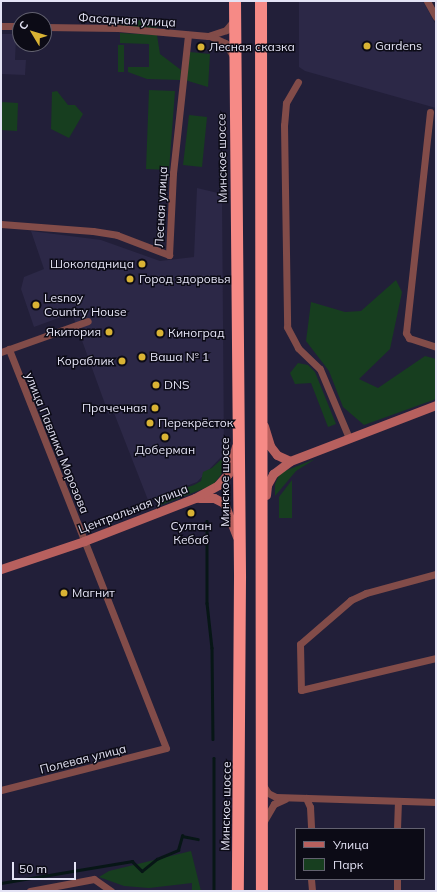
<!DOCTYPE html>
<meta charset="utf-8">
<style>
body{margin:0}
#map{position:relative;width:437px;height:892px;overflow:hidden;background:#221f39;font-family:Mulish,sans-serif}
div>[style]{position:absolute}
.built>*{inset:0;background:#2c2847}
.green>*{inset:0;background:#173e1f}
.stream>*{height:2.5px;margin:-1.25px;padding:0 1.25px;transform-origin:1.25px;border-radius:1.25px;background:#071616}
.street>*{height:7px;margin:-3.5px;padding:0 3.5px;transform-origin:3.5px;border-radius:3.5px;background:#824c49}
.secondary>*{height:9px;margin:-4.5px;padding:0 4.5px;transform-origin:4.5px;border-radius:4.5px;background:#b7605e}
.highway>*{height:12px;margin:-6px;padding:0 6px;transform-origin:6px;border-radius:6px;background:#f68a86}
.dots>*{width:11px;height:11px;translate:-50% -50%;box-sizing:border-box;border:2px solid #0c0b16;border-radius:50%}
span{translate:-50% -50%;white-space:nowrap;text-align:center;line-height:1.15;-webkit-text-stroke:3px #0c0b16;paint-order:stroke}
.street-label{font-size:12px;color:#e4e3f5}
.poi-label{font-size:12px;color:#e4e3f5}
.left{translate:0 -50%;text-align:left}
.right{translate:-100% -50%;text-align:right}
.frame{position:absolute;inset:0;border:2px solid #e4e3f5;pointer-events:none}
.legend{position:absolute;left:295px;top:828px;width:130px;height:52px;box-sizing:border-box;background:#0c0b16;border:1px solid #62616f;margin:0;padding:5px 7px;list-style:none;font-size:12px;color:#e4e3f5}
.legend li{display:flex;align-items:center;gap:8px;height:20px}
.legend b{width:20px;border:1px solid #62616f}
.north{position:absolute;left:12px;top:12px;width:40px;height:40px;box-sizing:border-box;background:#0c0b16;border:1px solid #62616f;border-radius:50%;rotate:308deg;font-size:11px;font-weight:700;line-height:16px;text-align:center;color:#e4e3f5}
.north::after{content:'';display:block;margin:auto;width:14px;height:18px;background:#d9b334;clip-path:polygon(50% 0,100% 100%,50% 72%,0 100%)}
.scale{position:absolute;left:12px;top:862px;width:64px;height:18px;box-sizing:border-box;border:2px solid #e4e3f5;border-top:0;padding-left:5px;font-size:12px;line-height:14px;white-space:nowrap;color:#e4e3f5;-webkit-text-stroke:3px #0c0b16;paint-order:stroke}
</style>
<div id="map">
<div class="built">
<i style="clip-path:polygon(299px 1px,423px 1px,436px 25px,436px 108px,305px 71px,299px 67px)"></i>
<i style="clip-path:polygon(1px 34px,20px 34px,20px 38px,16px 38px,15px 60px,26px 60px,25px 75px,1px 74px)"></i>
<i style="clip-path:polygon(197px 188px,222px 194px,224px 454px,197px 482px,148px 500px,114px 413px,109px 415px,72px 313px,34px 327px,21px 289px,24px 277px,44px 269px,31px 231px,101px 240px,160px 261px,194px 257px)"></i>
</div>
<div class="green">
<i style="clip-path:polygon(112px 19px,157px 21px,159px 25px,156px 28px,113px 26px,110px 24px)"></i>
<i style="clip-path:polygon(120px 33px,157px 35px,160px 54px,181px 70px,180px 80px,147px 79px,128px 72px,128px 67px,149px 67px,149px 44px,120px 43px)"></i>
<i style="clip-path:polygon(118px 45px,124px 45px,124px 72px,118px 72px)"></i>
<i style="clip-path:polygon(190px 52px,210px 54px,208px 87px,185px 80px)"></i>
<i style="clip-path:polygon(149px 90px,175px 91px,169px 170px,146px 169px)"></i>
<i style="clip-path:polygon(57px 91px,68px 105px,75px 105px,83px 114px,69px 138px,51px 129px,52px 92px)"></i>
<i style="clip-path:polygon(1px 102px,18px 103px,17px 131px,1px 130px)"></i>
<i style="clip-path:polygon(189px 115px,207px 117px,202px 167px,183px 165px)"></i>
<i style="clip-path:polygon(396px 280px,402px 292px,390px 349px,359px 379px,378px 388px,425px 356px,436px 359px,436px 399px,364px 425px,343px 407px,329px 371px,306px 341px,311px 302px,345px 312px,361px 311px)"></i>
<i style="clip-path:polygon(298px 363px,308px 365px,315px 372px,336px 424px,328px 427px,311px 383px,295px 384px,290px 373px)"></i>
<i style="clip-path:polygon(224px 457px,223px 472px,213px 485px,161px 505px,156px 498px,194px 485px,201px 481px,203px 472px,212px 468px)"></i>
<i style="clip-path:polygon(315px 459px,296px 471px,275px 496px,275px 484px,280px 473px)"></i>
<i style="clip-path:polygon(292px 480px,292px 518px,279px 518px,279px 497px)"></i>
<i style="clip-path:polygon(191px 851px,201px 891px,192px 891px,192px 883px,149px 888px,124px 886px,99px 877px,109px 871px)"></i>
</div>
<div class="stream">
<i style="left:207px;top:521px;width:82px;rotate:90deg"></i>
<i style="left:207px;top:603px;width:45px;rotate:83.7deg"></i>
<i style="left:212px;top:648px;width:91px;rotate:89.4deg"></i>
<i style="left:214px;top:758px;width:133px;rotate:90deg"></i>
<i style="left:1px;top:883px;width:133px;rotate:-9.5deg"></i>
<i style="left:132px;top:861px;width:14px;rotate:45deg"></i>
<i style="left:142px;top:871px;width:19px;rotate:-39deg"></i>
<i style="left:157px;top:859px;width:23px;rotate:-23deg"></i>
<i style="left:178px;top:850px;width:15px;rotate:-74deg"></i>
<i style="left:182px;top:836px;width:16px;rotate:11deg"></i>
</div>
<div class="street">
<i style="left:427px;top:1px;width:18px;rotate:61deg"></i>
<i style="left:1px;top:26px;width:19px"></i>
<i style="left:44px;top:27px;width:74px;rotate:0.8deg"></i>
<i style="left:118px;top:28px;width:90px;rotate:5.1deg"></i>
<i style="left:208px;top:36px;width:19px;rotate:-18deg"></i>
<i style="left:226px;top:30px;width:14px;rotate:-51deg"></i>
<i style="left:210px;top:36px;width:17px;rotate:25deg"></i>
<i style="left:225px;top:43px;width:15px;rotate:58deg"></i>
<i style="left:298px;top:82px;width:24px;rotate:120deg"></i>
<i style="left:286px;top:103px;width:22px;rotate:95deg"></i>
<i style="left:284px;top:125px;width:202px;rotate:89.1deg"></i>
<i style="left:287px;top:327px;width:24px;rotate:62deg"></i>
<i style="left:298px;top:348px;width:30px;rotate:44deg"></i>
<i style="left:320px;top:369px;width:75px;rotate:67.2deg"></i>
<i style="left:430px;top:112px;width:222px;rotate:96.2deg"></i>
<i style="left:406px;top:333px;width:6px;rotate:59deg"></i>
<i style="left:409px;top:338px;width:28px;rotate:18deg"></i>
<i style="left:1px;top:224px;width:92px;rotate:4.4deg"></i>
<i style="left:93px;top:231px;width:24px;rotate:9deg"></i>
<i style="left:117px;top:235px;width:56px;rotate:21deg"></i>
<i style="left:169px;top:255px;width:82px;rotate:-87.2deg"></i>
<i style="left:173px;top:173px;width:139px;rotate:-83.8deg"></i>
<i style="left:1px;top:352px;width:92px;rotate:-19.6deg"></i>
<i style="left:436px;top:574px;width:73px;rotate:164.8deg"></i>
<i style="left:366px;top:593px;width:17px;rotate:155deg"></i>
<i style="left:351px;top:600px;width:67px;rotate:139.2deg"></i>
<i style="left:300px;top:644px;width:46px;rotate:88.8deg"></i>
<i style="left:301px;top:690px;width:139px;rotate:-13.3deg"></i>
<i style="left:263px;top:785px;width:9px;rotate:58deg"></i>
<i style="left:268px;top:793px;width:9px;rotate:27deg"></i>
<i style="left:276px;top:797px;width:160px;rotate:1.8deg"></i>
<i style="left:1px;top:790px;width:170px;rotate:-14.3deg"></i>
<i style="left:166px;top:748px;width:429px;rotate:-111.5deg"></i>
<i style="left:306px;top:798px;width:10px;rotate:66deg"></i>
<i style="left:310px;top:807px;width:22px;rotate:87deg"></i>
<i style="left:264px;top:821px;width:20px;rotate:-60deg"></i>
<i style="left:274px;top:804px;width:12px;rotate:-24deg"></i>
<i style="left:397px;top:829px;width:28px;rotate:-88deg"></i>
<i style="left:311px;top:879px;width:12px;rotate:85deg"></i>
<i style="left:30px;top:891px;width:65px;rotate:-10.6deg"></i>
<i style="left:94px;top:879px;width:21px;rotate:35deg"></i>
<i style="left:397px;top:891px;width:12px;rotate:-90deg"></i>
</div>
<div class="secondary">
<i style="left:264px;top:426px;width:21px;rotate:73deg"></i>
<i style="left:270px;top:446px;width:11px;rotate:52deg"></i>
<i style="left:277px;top:455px;width:14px;rotate:25deg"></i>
<i style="left:266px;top:495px;width:10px;rotate:-84deg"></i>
<i style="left:267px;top:485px;width:13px;rotate:-61deg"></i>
<i style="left:273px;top:474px;width:21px;rotate:-37deg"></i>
<i style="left:290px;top:461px;width:156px;rotate:-21deg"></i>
<i style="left:199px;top:498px;width:15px"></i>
<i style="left:214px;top:498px;width:11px;rotate:27deg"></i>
<i style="left:224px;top:503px;width:36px;rotate:69deg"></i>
<i style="left:1px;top:569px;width:88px;rotate:-18.6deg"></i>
<i style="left:84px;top:541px;width:119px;rotate:-21.2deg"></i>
<i style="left:195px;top:498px;width:26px;rotate:-29deg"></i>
<i style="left:218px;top:485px;width:15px;rotate:-48deg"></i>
<i style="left:228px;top:474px;width:29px;rotate:-74deg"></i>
</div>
<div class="highway">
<i style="left:235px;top:1px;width:577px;rotate:89.5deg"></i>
<i style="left:240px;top:578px;width:313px;rotate:90.4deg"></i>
<i style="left:261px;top:1px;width:890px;rotate:89.94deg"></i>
</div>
<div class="dots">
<i style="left:367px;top:46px;background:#d9b334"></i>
<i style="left:201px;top:47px;background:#d9b334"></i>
<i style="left:142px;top:264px;background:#d9b334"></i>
<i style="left:130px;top:279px;background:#d9b334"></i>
<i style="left:36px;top:305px;background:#d9b334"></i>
<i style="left:109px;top:332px;background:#d9b334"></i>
<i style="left:160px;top:333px;background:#d9b334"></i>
<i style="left:142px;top:357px;background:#d9b334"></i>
<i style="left:122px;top:361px;background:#d9b334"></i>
<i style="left:156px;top:385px;background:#d9b334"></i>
<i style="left:155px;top:408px;background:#d9b334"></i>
<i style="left:150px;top:423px;background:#d9b334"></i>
<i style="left:165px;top:437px;background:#d9b334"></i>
<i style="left:191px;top:513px;background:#d9b334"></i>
<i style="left:64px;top:593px;background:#d9b334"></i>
</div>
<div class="street-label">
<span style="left:127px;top:20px;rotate:3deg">Фасадная улица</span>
<span style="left:222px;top:158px;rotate:-91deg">Минское шоссе</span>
<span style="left:161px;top:207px;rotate:-87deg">Лесная улица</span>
<span style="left:57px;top:443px;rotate:68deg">улица Павлика Морозова</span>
<span style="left:225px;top:482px;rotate:-90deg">Минское шоссе</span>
<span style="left:133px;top:509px;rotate:-21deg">Центральная улица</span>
<span style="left:83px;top:759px;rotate:-14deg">Полевая улица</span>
<span style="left:226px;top:806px;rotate:-89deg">Минское шоссе</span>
</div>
<div class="poi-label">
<span class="left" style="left:375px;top:46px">Gardens</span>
<span class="left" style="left:209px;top:47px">Лесная сказка</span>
<span class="right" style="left:134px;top:264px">Шоколадница</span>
<span class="left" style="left:139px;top:279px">Город здоровья</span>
<span class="left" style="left:44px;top:305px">Lesnoy<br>Country House</span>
<span class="right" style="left:101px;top:332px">Якитория</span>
<span class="left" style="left:168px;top:333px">Киноград</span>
<span class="left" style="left:150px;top:357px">Ваша № 1</span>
<span class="right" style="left:114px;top:361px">Кораблик</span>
<span class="left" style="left:164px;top:385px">DNS</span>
<span class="right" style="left:147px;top:408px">Прачечная</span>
<span class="left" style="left:158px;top:423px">Перекрёсток</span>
<span style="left:165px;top:450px">Доберман</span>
<span style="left:191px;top:533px">Султан<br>Кебаб</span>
<span class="left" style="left:72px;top:593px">Магнит</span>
</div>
<div class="frame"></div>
<ul class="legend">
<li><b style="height:5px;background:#b7605e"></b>Улица</li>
<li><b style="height:11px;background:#173e1f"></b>Парк</li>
</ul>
<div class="north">С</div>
<div class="scale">50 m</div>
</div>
